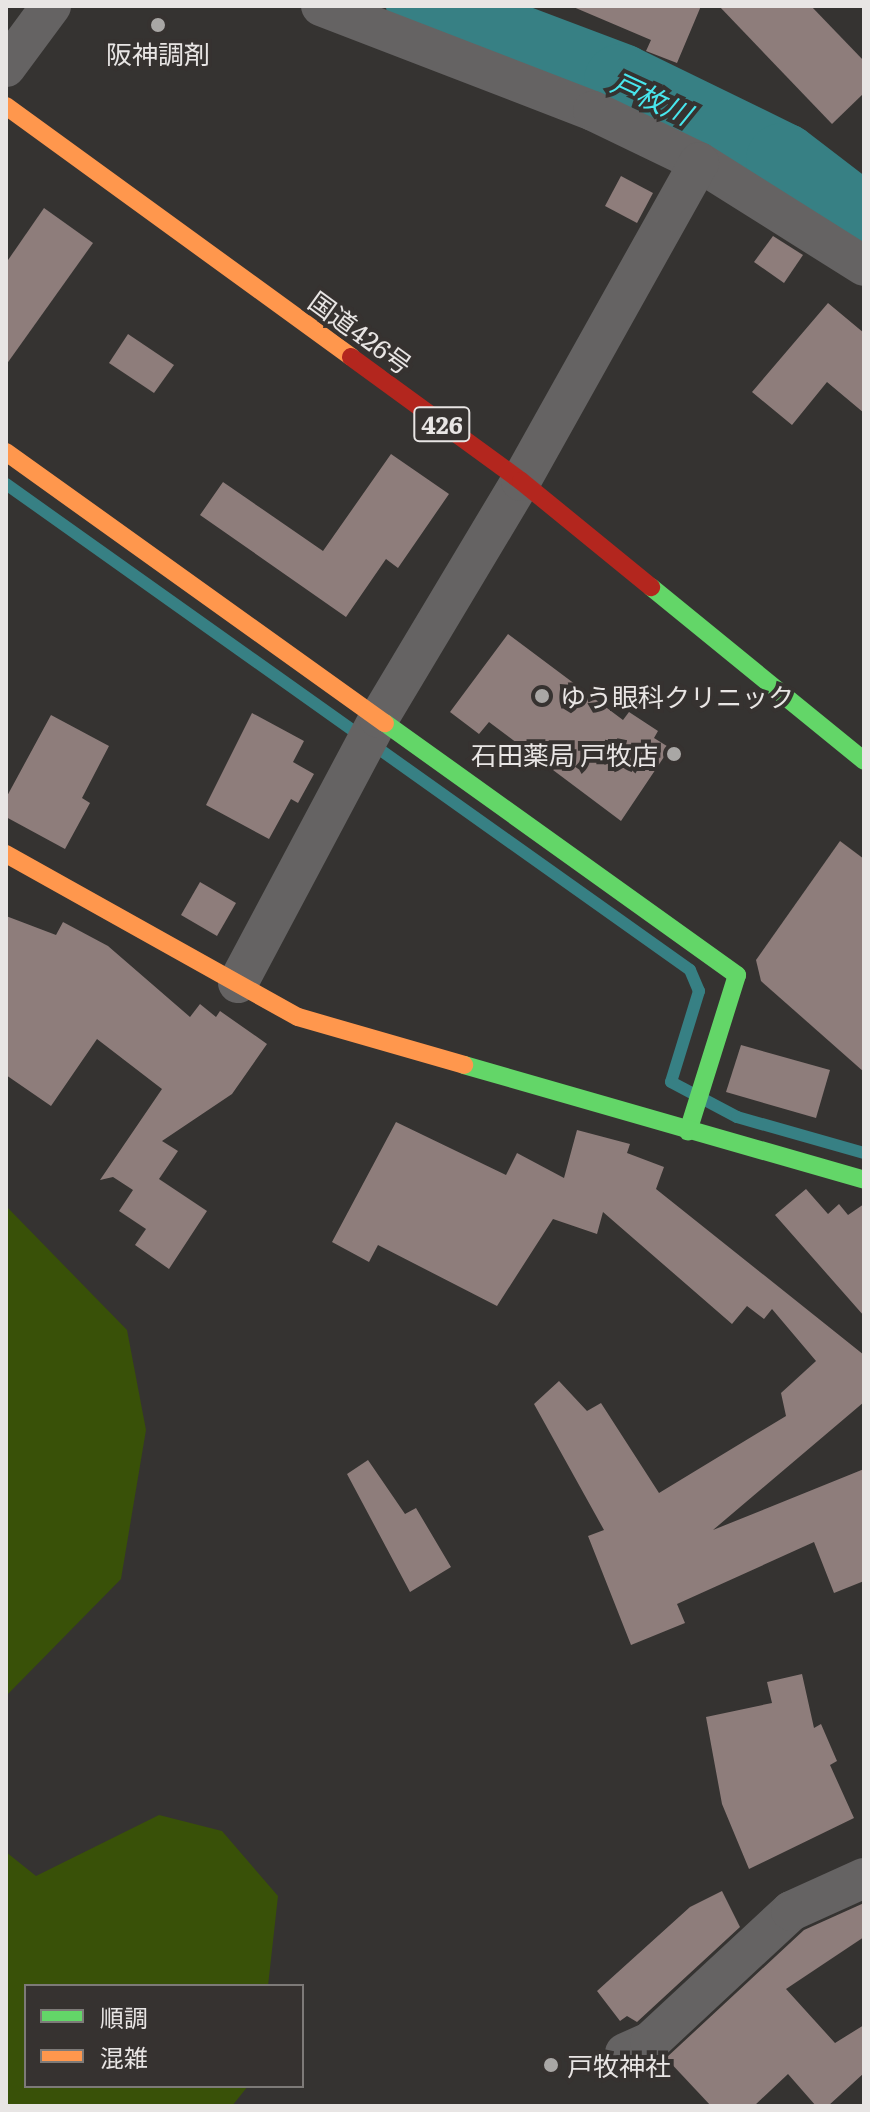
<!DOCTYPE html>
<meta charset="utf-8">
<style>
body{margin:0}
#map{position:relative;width:870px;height:2112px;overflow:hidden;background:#353331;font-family:Literata,"Noto Sans JP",serif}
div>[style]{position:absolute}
.green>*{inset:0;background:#395108}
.stream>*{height:12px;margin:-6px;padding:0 6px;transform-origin:6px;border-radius:6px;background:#378084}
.river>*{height:74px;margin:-37px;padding:0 37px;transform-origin:37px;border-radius:37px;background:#378084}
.building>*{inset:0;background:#8e7d7b}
.street>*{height:40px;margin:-20px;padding:0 20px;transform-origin:20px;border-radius:20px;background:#656363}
.fast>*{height:18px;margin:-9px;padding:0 9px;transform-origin:9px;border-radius:9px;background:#63d668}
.slow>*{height:18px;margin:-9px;padding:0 9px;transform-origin:9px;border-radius:9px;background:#ff974d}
.jam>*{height:18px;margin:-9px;padding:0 9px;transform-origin:9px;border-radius:9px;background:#b3261e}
.dots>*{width:22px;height:22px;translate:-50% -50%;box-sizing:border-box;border:4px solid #363230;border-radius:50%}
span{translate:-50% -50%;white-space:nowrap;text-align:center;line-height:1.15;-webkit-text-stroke:8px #363230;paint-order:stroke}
.shield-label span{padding:2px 6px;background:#363230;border:2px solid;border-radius:6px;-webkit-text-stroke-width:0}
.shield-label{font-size:24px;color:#e8e5e4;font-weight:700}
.poi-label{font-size:26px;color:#e8e5e4}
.left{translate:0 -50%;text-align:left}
.right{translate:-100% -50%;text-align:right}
.street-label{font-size:26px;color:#e8e5e4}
.water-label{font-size:28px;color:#48e6ed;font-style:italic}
.frame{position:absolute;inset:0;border:8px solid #e8e5e4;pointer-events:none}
.legend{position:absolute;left:24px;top:1984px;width:280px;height:104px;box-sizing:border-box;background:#363230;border:2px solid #7d7a78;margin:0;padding:10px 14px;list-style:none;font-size:24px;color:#e8e5e4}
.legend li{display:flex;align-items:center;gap:16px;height:40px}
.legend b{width:40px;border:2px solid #7d7a78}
</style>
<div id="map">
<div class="green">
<i style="clip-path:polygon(6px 1206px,127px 1330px,146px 1430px,121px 1579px,6px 1696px)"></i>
<i style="clip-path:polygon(159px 1815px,222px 1831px,278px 1896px,268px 1986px,26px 1986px,26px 2086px,248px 2086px,232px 2106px,6px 2106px,6px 1852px,36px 1876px)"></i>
</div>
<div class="stream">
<i style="left:6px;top:484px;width:839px;rotate:35.39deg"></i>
<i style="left:690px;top:970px;width:23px;rotate:67deg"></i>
<i style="left:699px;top:991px;width:95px;rotate:107.1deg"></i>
<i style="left:671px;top:1082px;width:75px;rotate:27.9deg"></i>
<i style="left:737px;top:1117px;width:132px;rotate:15.8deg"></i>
</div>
<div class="river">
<i style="left:423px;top:6px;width:212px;rotate:20.7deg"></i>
<i style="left:621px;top:81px;width:180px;rotate:26deg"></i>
<i style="left:783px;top:160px;width:102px;rotate:37.4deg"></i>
</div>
<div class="building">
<i style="clip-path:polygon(571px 6px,701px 6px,677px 63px,646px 51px,651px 40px)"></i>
<i style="clip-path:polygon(719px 6px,811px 6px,864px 61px,864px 93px,832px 124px)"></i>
<i style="clip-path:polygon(621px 176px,653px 193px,637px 223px,605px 206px)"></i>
<i style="clip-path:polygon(44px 208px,93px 243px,6px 365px,6px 263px)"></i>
<i style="clip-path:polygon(773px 236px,803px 255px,784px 283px,754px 262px)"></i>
<i style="clip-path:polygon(828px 303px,864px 333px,864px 413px,827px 382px,792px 425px,752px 392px)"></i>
<i style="clip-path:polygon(128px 334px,174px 365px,154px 393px,109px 363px)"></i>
<i style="clip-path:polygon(391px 454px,449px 494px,398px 568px,386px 559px,346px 617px,200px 515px,223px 482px,323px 551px)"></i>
<i style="clip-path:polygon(508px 634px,623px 720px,629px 712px,658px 731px,654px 738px,670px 748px,621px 821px,489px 722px,479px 734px,450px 712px)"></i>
<i style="clip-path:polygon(252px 713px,304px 741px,293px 762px,314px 774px,298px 803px,291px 799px,269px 839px,206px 805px)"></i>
<i style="clip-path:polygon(51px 715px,109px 746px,82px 798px,90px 803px,65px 849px,6px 817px,6px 798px)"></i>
<i style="clip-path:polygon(840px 841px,864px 859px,864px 1072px,761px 981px,756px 960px)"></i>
<i style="clip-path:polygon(200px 882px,236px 903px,217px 936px,181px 915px)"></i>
<i style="clip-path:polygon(6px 916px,56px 935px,63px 922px,108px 946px,190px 1017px,200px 1004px,216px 1017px,220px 1011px,267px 1044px,232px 1094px,162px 1141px,178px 1151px,159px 1179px,207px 1211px,169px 1269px,135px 1245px,146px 1229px,119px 1211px,133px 1190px,113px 1177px,100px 1180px,162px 1089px,97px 1039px,51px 1106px,6px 1075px)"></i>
<i style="clip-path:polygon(741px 1045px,830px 1070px,816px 1118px,726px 1092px)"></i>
<i style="clip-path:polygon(396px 1122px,506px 1175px,517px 1153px,564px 1178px,577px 1130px,630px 1144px,627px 1153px,664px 1167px,656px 1189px,864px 1355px,864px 1402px,713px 1530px,864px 1469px,864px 1581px,834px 1593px,814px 1542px,677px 1604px,685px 1623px,631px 1645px,588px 1536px,604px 1530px,534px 1404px,559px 1381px,587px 1411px,601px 1403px,659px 1493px,786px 1416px,781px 1393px,816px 1361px,772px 1309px,764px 1319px,747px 1306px,732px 1324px,603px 1212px,597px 1234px,553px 1219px,497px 1306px,378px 1245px,369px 1262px,332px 1242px)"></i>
<i style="clip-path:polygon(806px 1189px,828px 1214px,839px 1204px,848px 1215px,864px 1204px,864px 1316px,775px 1215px)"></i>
<i style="clip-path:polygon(368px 1460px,405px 1514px,416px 1508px,451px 1567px,410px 1592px,347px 1474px)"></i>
<i style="clip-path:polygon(802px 1674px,814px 1728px,821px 1724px,837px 1761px,830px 1765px,854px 1818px,749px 1869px,722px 1804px,706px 1717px,772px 1703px,767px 1682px)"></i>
<i style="clip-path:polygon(722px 1891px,740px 1927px,637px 2022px,627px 2016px,620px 2021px,597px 1991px,690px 1907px)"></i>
<i style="clip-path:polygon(864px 1903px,864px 1937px,786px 1989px,835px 2043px,864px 2025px,864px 2073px,828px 2106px,816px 2106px,788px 2074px,754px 2106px,711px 2106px,666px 2058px,804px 1930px)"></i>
</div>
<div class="street">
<i style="left:321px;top:6px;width:292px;rotate:21.1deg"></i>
<i style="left:593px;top:111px;width:118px;rotate:25.7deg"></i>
<i style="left:699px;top:162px;width:195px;rotate:32.2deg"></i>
<i style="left:6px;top:67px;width:76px;rotate:-53.6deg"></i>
<i style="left:238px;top:983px;width:300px;rotate:-62deg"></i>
<i style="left:379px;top:718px;width:276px;rotate:-59.1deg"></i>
<i style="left:521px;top:481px;width:365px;rotate:-60.8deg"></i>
<i style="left:625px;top:2053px;width:27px;rotate:-24deg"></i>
<i style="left:650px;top:2042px;width:192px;rotate:-42.9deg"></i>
<i style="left:791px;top:1911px;width:80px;rotate:-24.3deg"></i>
</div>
<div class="fast">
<i style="left:651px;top:587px;width:275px;rotate:39.2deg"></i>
<i style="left:385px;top:723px;width:433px;rotate:35.6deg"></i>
<i style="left:737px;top:975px;width:164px;rotate:107.4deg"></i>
<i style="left:464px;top:1065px;width:416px;rotate:16deg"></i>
</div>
<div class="slow">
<i style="left:6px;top:106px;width:427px;rotate:36deg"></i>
<i style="left:6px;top:452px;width:466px;rotate:35.6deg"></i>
<i style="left:6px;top:854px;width:334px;rotate:29.2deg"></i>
<i style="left:298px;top:1017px;width:173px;rotate:16.1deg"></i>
</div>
<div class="jam">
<i style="left:351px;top:357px;width:210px;rotate:36.1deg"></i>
<i style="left:521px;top:481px;width:168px;rotate:39.2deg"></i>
</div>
<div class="dots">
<i style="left:158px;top:25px;background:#a9a7a5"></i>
<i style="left:542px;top:696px;background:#a9a7a5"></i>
<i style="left:674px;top:754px;background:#a9a7a5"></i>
<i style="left:551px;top:2065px;background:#a9a7a5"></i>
</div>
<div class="shield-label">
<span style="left:442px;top:424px">426</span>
</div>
<div class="poi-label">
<span style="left:158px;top:53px">阪神調剤</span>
<span class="left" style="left:560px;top:696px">ゆう眼科クリニック</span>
<span class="right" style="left:658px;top:754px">石田薬局 戸牧店</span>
<span class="left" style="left:567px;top:2065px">戸牧神社</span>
</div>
<div class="street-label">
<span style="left:361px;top:332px;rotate:36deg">国道426号</span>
</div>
<div class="water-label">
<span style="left:652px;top:97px;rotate:25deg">戸枚川</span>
</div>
<div class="frame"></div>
<ul class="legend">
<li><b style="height:10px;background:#63d668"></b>順調</li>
<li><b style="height:10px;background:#ff974d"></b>混雑</li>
</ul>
</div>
